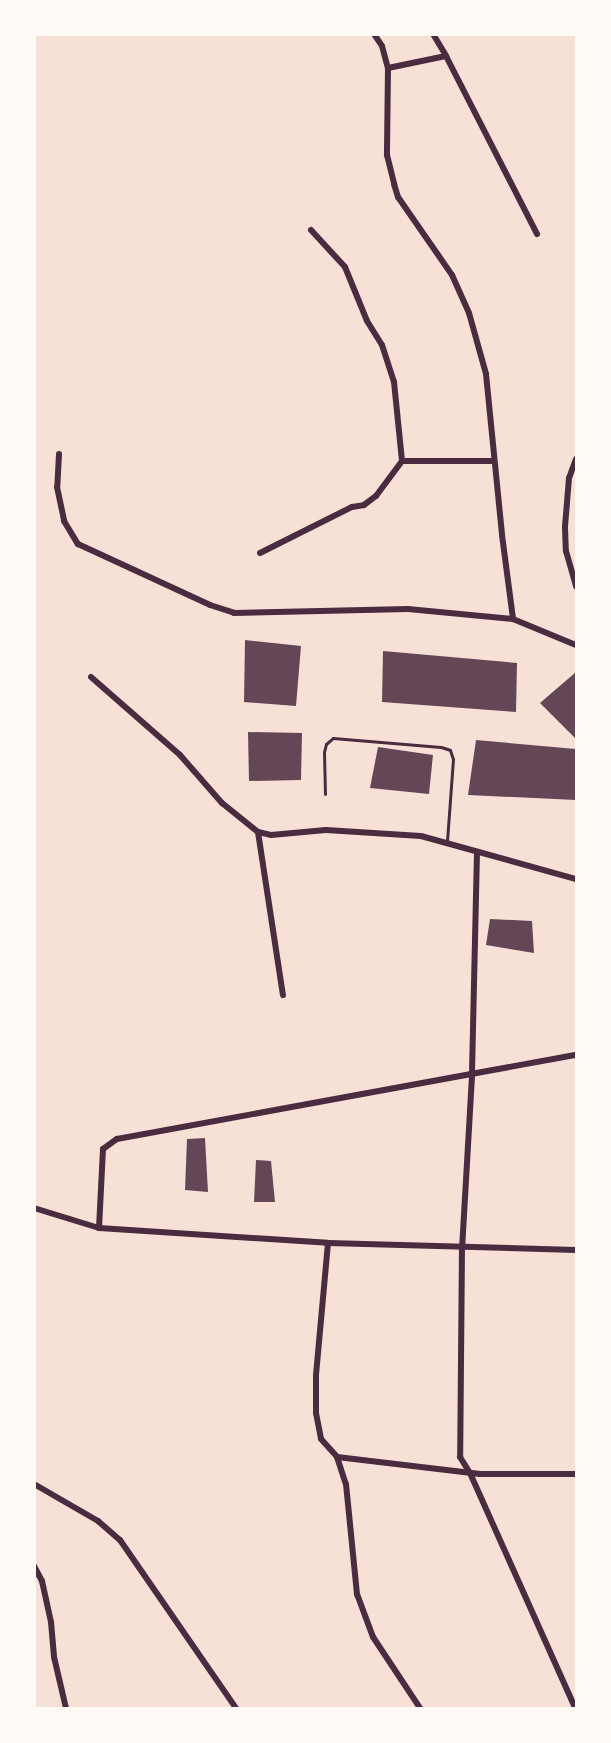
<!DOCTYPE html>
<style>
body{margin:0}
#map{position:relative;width:611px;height:1743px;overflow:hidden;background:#f7e1d7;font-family:"Fira Sans Condensed",sans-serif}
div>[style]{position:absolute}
.building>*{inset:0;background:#644757}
.service>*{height:3px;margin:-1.5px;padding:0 1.5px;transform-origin:1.5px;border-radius:1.5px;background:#4a2c40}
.minor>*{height:6px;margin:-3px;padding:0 3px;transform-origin:3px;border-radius:3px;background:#4a2c40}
span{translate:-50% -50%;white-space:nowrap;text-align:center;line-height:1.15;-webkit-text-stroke:5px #fffaf5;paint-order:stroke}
.frame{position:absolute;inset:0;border:36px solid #fffaf5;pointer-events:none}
</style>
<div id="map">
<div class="building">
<i style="clip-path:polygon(245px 640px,301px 646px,296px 706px,244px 702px)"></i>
<i style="clip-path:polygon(383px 651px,517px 663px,516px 712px,382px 702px)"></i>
<i style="clip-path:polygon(576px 672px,576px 739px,540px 703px)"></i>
<i style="clip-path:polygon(248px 732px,302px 733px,301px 780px,249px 781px)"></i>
<i style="clip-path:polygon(476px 740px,576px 749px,576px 800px,468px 795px)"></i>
<i style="clip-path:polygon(378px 747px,433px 755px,429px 794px,370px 788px)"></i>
<i style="clip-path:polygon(490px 919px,532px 921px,534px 953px,486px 945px)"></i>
<i style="clip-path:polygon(205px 1138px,208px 1192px,185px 1190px,187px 1139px)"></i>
<i style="clip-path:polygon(256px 1160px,271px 1161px,275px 1202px,254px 1202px)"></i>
</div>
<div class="service">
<i style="left:325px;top:794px;width:42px;rotate:-91.4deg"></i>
<i style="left:324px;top:752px;width:8px;rotate:-76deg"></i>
<i style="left:326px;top:744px;width:9px;rotate:-41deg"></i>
<i style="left:333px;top:738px;width:108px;rotate:4.8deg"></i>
<i style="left:441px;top:747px;width:9px;rotate:18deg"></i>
<i style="left:450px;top:750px;width:9px;rotate:72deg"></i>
<i style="left:453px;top:759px;width:82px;rotate:94.2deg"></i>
</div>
<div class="minor">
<i style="left:374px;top:34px;width:14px;rotate:56deg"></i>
<i style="left:382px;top:46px;width:23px;rotate:75deg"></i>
<i style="left:388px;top:68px;width:87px;rotate:90.7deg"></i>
<i style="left:387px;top:155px;width:30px;rotate:76deg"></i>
<i style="left:394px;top:184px;width:14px;rotate:73deg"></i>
<i style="left:398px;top:197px;width:95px;rotate:55.3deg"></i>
<i style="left:452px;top:275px;width:42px;rotate:65.9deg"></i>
<i style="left:469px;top:313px;width:63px;rotate:74.4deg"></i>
<i style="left:486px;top:374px;width:162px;rotate:84.3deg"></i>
<i style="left:502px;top:535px;width:85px;rotate:82.5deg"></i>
<i style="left:433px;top:34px;width:26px;rotate:59deg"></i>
<i style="left:388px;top:68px;width:59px;rotate:-11.7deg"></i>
<i style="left:446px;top:56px;width:200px;rotate:62.9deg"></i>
<i style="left:311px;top:230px;width:50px;rotate:47.4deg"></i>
<i style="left:345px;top:267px;width:58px;rotate:67.8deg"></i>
<i style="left:367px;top:321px;width:28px;rotate:58deg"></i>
<i style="left:382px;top:345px;width:39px;rotate:72deg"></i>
<i style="left:394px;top:382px;width:79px;rotate:84.2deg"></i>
<i style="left:402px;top:461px;width:92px"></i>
<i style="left:59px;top:454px;width:33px;rotate:93deg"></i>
<i style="left:57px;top:487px;width:35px;rotate:78deg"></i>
<i style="left:64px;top:521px;width:27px;rotate:59deg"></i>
<i style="left:78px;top:544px;width:145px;rotate:24.8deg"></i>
<i style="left:210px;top:605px;width:25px;rotate:18deg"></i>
<i style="left:234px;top:613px;width:174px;rotate:-1.3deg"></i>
<i style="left:408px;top:609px;width:105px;rotate:5.4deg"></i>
<i style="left:513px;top:619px;width:68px;rotate:22.4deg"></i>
<i style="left:576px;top:459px;width:20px;rotate:110deg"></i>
<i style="left:569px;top:478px;width:49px;rotate:94.7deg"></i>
<i style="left:565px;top:527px;width:24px;rotate:88deg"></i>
<i style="left:566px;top:551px;width:37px;rotate:74deg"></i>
<i style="left:260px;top:553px;width:103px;rotate:-26.6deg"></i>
<i style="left:352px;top:507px;width:12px;rotate:-9deg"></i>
<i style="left:364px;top:505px;width:15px;rotate:-37deg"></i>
<i style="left:376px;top:496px;width:44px;rotate:-53.4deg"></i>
<i style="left:91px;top:677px;width:118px;rotate:41.2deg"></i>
<i style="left:180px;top:755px;width:64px;rotate:48.8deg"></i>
<i style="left:222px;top:803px;width:46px;rotate:38.9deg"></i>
<i style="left:258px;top:832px;width:13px;rotate:13deg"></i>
<i style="left:271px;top:835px;width:55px;rotate:-5.2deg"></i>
<i style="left:326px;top:830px;width:95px;rotate:3.6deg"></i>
<i style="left:421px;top:836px;width:161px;rotate:15.5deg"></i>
<i style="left:258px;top:832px;width:165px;rotate:81.3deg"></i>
<i style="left:477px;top:852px;width:224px;rotate:91.3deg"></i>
<i style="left:472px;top:1076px;width:171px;rotate:93.3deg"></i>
<i style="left:462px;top:1247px;width:210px;rotate:90.5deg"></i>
<i style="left:460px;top:1457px;width:19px;rotate:58deg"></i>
<i style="left:470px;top:1473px;width:257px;rotate:65.9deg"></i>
<i style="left:34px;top:1208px;width:68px;rotate:17.1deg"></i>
<i style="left:99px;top:1228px;width:229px;rotate:3.7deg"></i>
<i style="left:328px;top:1243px;width:248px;rotate:1.6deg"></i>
<i style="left:99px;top:1228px;width:79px;rotate:-87.1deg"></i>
<i style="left:103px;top:1149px;width:17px;rotate:-36deg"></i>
<i style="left:117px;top:1139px;width:467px;rotate:-10.4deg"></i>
<i style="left:328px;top:1243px;width:133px;rotate:95.2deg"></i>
<i style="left:316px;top:1375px;width:38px;rotate:90deg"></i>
<i style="left:316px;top:1413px;width:26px;rotate:79deg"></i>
<i style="left:321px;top:1439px;width:24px;rotate:48deg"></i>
<i style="left:337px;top:1457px;width:28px;rotate:72deg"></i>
<i style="left:346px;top:1484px;width:111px;rotate:84.3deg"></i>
<i style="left:357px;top:1594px;width:46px;rotate:69.6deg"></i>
<i style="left:373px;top:1637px;width:85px;rotate:56.5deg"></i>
<i style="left:337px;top:1457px;width:144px;rotate:6.8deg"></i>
<i style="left:480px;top:1474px;width:96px"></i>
<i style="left:34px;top:1484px;width:74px;rotate:30deg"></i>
<i style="left:98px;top:1521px;width:29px;rotate:41deg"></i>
<i style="left:120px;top:1540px;width:204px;rotate:55.4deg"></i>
<i style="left:34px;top:1566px;width:17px;rotate:62deg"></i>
<i style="left:42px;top:1581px;width:42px;rotate:77.6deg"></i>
<i style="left:51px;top:1622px;width:35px;rotate:85deg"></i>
<i style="left:54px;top:1657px;width:52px;rotate:76.8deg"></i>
</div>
<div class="frame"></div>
</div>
